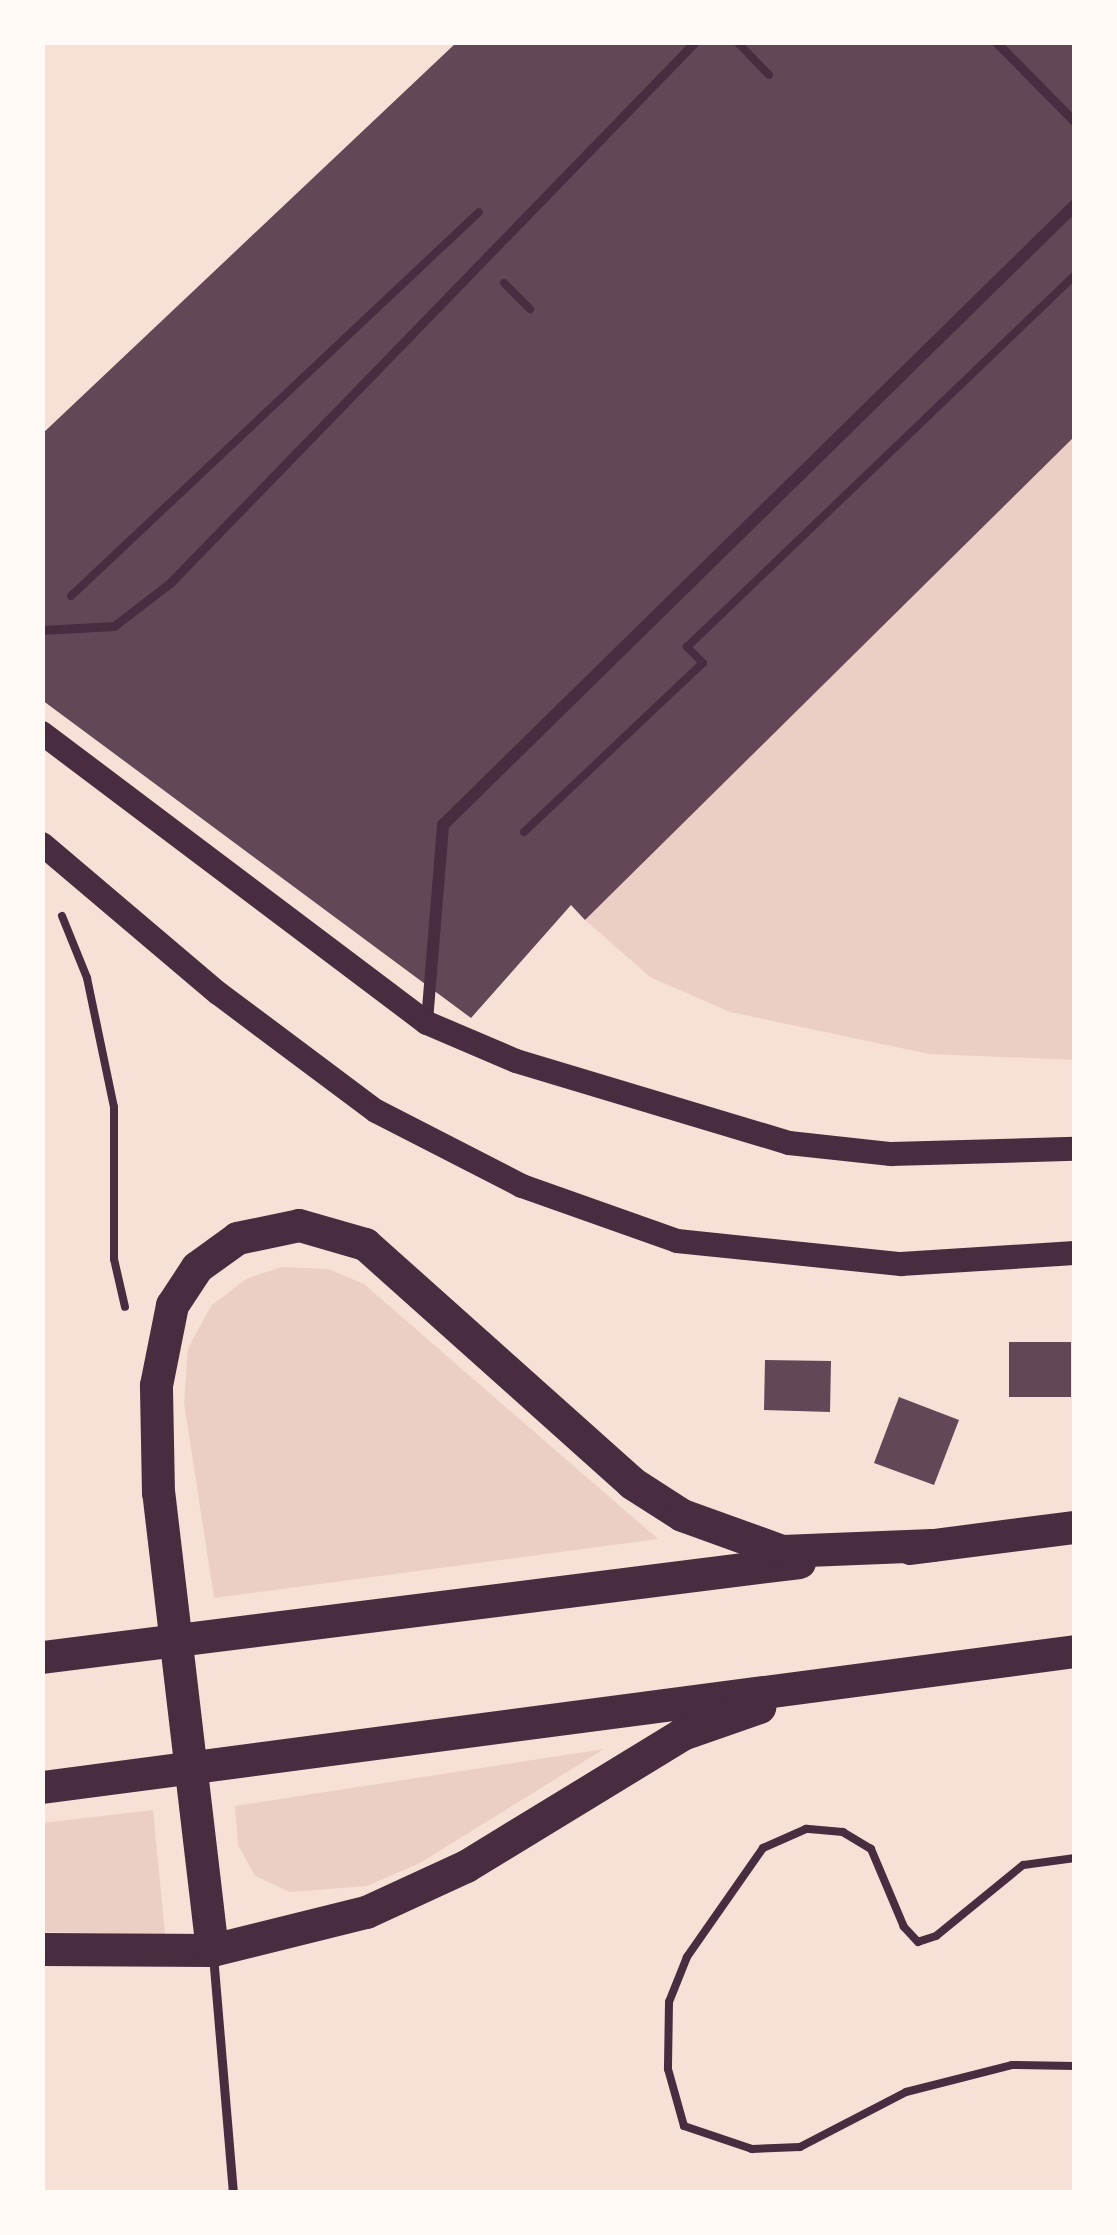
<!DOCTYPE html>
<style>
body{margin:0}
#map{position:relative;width:1117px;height:2235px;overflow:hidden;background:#f7e1d7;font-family:Barlow,sans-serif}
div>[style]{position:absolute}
.green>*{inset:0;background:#ebcfc5}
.building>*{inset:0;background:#644757}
.path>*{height:8px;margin:-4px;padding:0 4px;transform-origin:4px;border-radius:4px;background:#4a2c40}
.service>*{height:9px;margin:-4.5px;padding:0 4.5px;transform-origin:4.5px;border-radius:4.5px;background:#4a2c40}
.minor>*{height:12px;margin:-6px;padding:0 6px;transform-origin:6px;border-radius:6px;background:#4a2c40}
.secondary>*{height:24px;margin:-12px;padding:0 12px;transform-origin:12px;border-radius:12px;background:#4a2c40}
.trunk>*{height:33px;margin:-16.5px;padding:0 16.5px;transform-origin:16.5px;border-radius:16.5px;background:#4a2c40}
span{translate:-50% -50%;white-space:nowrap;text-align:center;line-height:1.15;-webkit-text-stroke:9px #fffaf5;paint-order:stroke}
.frame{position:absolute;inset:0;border:45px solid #fffaf5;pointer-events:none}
</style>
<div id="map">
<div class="green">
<i style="clip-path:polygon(1075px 436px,1075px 1060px,929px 1054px,730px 1012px,650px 977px,585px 920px)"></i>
<i style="clip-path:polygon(281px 1267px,328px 1269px,364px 1284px,658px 1539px,214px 1598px,184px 1403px,188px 1348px,211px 1306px,246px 1279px)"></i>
<i style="clip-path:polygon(604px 1749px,420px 1863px,367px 1886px,290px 1892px,255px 1876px,238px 1845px,235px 1806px)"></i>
<i style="clip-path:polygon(153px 1810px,165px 1934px,42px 1932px,42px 1823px)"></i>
</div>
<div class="building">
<i style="clip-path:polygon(457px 42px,1075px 42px,1075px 436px,585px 920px,571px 905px,471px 1018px,42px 700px,42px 434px)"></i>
<i style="clip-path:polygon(1009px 1342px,1071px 1342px,1071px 1397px,1009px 1397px)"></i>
<i style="clip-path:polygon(765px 1360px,831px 1361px,830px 1412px,764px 1410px)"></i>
<i style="clip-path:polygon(899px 1397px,959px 1420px,934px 1485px,874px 1463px)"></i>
</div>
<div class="path">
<i style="left:737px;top:42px;width:46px;rotate:45.9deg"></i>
<i style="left:504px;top:283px;width:37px;rotate:45deg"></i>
<i style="left:71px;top:596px;width:560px;rotate:-43.26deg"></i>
<i style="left:524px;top:832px;width:246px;rotate:-43.4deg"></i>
<i style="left:703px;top:663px;width:23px;rotate:-135deg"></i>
<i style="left:687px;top:647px;width:538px;rotate:-43.79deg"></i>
<i style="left:62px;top:916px;width:67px;rotate:68deg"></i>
<i style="left:87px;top:978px;width:132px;rotate:78.2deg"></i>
<i style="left:114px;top:1107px;width:152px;rotate:90deg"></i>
<i style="left:114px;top:1259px;width:49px;rotate:77.1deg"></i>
<i style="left:1075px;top:1858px;width:52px;rotate:172.3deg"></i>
<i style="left:1023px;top:1865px;width:112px;rotate:140.8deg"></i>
<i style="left:936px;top:1936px;width:19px;rotate:162deg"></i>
<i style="left:918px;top:1942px;width:21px;rotate:-133deg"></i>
<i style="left:904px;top:1927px;width:85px;rotate:-112.9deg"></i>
<i style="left:871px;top:1849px;width:33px;rotate:-149deg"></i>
<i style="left:843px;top:1832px;width:37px;rotate:-175deg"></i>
<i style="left:806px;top:1829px;width:47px;rotate:156.2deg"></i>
<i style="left:763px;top:1848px;width:133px;rotate:124.9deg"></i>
<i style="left:687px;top:1957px;width:48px;rotate:111.8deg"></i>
<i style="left:669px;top:2002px;width:67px;rotate:90.9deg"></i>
<i style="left:668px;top:2069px;width:59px;rotate:74.3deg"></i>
<i style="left:684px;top:2126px;width:72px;rotate:18.7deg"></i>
<i style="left:752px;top:2149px;width:48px;rotate:-2.4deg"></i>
<i style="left:800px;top:2147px;width:119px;rotate:-27.4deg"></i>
<i style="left:906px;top:2092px;width:109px;rotate:-14.3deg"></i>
<i style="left:1012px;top:2065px;width:63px;rotate:0.9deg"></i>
</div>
<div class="service">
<i style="left:996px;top:42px;width:112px;rotate:45.4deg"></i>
<i style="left:42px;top:630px;width:72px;rotate:-3.2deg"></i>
<i style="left:114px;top:626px;width:71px;rotate:-37.5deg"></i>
<i style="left:170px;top:583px;width:754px;rotate:-45.86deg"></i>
<i style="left:213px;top:1955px;width:239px;rotate:85.2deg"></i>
</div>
<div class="minor">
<i style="left:427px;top:1021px;width:197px;rotate:-85.3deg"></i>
<i style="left:443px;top:825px;width:885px;rotate:-44.45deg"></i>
</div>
<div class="secondary">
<i style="left:42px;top:733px;width:482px;rotate:37deg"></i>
<i style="left:427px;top:1023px;width:97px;rotate:23.1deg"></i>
<i style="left:516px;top:1061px;width:285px;rotate:16.7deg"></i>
<i style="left:789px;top:1143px;width:103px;rotate:6.2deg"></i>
<i style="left:891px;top:1154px;width:184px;rotate:-1.6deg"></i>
<i style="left:42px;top:844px;width:231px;rotate:40.3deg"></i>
<i style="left:218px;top:993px;width:197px;rotate:36.8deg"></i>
<i style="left:376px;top:1111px;width:164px;rotate:27.2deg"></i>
<i style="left:522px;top:1186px;width:164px;rotate:19.5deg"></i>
<i style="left:677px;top:1241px;width:225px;rotate:5.9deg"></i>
<i style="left:901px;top:1264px;width:174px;rotate:-3.6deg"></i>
</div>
<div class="trunk">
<i style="left:910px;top:1548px;width:166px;rotate:-7.3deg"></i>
<i style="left:42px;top:1657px;width:763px;rotate:-7.15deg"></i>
<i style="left:42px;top:1787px;width:1042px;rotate:-7.5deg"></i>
<i style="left:42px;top:1949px;width:170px;rotate:0.3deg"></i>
<i style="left:212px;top:1950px;width:159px;rotate:-13.9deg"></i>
<i style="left:366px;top:1912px;width:110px;rotate:-24.7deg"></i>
<i style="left:466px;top:1866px;width:253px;rotate:-31.4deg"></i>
<i style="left:682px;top:1734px;width:82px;rotate:-19.3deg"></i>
<i style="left:212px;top:1950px;width:460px;rotate:-96.7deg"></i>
<i style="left:158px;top:1493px;width:108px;rotate:-91.1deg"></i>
<i style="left:156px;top:1385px;width:82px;rotate:-78.7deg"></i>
<i style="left:172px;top:1305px;width:45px;rotate:-56.7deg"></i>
<i style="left:197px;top:1267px;width:49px;rotate:-35.9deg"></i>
<i style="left:237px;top:1238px;width:63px;rotate:-11.8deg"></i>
<i style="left:299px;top:1225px;width:69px;rotate:16.1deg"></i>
<i style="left:365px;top:1244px;width:358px;rotate:41.8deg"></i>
<i style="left:632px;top:1483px;width:59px;rotate:32.6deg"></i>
<i style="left:682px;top:1515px;width:106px;rotate:19.8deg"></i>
<i style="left:782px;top:1551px;width:150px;rotate:-2.3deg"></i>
</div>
<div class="frame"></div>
</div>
